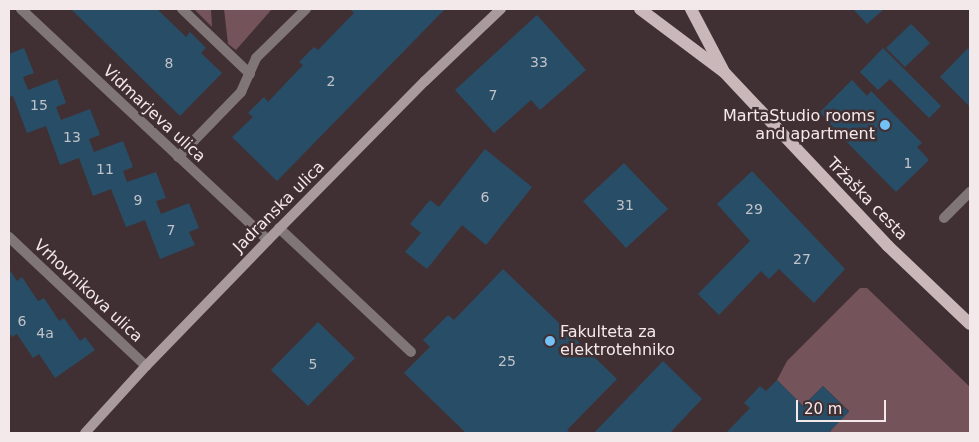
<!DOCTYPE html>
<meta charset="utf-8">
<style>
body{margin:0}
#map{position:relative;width:979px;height:442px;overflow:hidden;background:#413033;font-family:"DejaVu Sans",sans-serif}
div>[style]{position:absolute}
.green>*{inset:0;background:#74545a}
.building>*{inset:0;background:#284d66}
.lane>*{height:10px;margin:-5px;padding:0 5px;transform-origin:5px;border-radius:5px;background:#807678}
.street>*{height:10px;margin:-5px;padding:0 5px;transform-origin:5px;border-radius:5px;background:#807678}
.secondary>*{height:10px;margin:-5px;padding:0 5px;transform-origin:5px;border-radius:5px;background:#a99b9d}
.primary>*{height:12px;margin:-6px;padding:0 6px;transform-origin:6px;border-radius:6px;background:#c9b7b9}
.dots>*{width:14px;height:14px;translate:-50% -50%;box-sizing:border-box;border:2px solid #413033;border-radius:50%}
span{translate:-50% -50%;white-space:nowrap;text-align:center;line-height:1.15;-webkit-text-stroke:5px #413033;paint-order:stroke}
.number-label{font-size:14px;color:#c1c2c9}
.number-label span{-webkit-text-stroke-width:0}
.street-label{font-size:16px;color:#f4e9ea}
.poi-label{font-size:16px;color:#f4e9ea}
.right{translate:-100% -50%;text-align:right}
.left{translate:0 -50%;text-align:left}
.frame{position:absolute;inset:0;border:10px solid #f4e9ea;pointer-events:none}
.scale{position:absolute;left:796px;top:400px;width:90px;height:22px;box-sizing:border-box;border:2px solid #f4e9ea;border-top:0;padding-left:6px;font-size:15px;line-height:18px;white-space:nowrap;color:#f4e9ea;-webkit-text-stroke:4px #413033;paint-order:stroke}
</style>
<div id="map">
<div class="green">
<i style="clip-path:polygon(194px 9px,211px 9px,212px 27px)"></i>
<i style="clip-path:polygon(224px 9px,272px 9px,236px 50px,228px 44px)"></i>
<i style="clip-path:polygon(860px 288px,867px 288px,970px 387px,970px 433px,832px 433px,830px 431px,849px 411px,823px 386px,803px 406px,777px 380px,787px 361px)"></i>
</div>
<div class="building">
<i style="clip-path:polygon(71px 9px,157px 9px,186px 37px,190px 32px,206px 48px,201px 53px,222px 73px,180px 116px)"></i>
<i style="clip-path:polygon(350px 9px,445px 9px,277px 181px,232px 137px,253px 117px,248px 113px,264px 97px,268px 102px,303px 65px,299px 62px,314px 47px,318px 50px,354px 13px)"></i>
<i style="clip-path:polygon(853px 9px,884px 9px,867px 24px)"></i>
<i style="clip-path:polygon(537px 15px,586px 70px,540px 110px,531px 100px,494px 133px,455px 90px)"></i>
<i style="clip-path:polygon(911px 24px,930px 43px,905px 67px,886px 48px)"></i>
<i style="clip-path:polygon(24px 48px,34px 73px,23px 77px,28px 90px,57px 79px,66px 103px,56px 107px,61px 120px,90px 109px,100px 135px,89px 139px,94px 152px,123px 141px,133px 167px,123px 171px,127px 182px,156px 172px,166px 198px,156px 201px,161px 214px,189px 203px,199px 228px,189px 232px,195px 245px,160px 259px,145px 220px,126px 227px,111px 189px,93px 196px,79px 158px,60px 165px,46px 126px,27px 133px,13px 96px,9px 97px,9px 54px)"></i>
<i style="clip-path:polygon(883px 48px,941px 106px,929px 118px,890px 79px,878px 90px,860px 72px)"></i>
<i style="clip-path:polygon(968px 48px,970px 51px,970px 107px,940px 77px)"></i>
<i style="clip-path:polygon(852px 80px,867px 96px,871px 91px,922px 143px,917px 147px,929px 160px,896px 192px,832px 127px,820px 112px)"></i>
<i style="clip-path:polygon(485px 149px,532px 187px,486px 245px,462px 225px,427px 269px,405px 252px,421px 233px,410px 224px,430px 200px,439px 207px)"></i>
<i style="clip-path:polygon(624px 163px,668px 209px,626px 248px,583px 201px)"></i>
<i style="clip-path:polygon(752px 171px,845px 269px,814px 303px,779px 269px,769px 279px,761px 271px,719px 315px,698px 294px,750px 241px,717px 204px)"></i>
<i style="clip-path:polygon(9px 269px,17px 281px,22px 277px,38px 301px,44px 298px,59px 321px,64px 318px,80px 341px,85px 337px,95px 350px,55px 378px,39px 354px,33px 358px,17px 334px,12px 337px,9px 332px)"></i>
<i style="clip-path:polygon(503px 269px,617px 379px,567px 430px,571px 433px,466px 433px,404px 373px,430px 347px,423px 340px,448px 315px,454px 320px)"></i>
<i style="clip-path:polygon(318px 322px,355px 358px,308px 406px,271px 370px)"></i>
<i style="clip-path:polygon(663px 361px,702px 399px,670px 433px,594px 433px)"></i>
<i style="clip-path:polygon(777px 380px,803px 406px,823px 386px,849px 412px,830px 431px,832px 433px,726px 433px,750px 408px,744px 403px,760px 386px,766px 391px)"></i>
</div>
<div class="lane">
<i style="left:182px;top:9px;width:94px;rotate:43.7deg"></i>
<i style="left:178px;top:157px;width:91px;rotate:-45.9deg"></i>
<i style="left:241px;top:92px;width:37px;rotate:-66deg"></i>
<i style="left:256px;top:58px;width:70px;rotate:-44.4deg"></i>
<i style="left:279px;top:228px;width:181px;rotate:43.2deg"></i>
</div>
<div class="street">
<i style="left:21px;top:9px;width:338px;rotate:43.1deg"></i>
<i style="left:944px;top:218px;width:37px;rotate:-45deg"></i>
<i style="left:9px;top:237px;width:188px;rotate:43.3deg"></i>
</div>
<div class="secondary">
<i style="left:85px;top:433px;width:91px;rotate:-47.7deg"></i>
<i style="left:146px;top:366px;width:175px;rotate:-45.9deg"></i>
<i style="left:268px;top:240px;width:223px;rotate:-45.4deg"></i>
<i style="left:425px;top:81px;width:105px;rotate:-43.5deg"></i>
</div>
<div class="primary">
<i style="left:640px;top:9px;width:105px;rotate:36.9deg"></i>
<i style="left:724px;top:72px;width:239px;rotate:46.7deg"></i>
<i style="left:888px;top:246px;width:113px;rotate:43.6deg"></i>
<i style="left:691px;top:9px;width:69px;rotate:62.3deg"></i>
</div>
<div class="dots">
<i style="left:885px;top:125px;background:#73c1f5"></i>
<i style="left:550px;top:341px;background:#73c1f5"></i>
</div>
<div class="number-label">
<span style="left:539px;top:62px">33</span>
<span style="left:169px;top:63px">8</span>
<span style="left:331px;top:81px">2</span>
<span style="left:493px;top:95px">7</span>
<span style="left:39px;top:105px">15</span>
<span style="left:72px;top:137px">13</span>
<span style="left:908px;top:163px">1</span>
<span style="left:105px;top:169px">11</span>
<span style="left:485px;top:197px">6</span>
<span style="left:138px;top:200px">9</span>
<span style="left:625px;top:205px">31</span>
<span style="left:754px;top:209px">29</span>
<span style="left:171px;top:230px">7</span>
<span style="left:802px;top:259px">27</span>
<span style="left:22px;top:321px">6</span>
<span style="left:45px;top:333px">4a</span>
<span style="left:507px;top:361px">25</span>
<span style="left:313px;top:364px">5</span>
</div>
<div class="street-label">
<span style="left:154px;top:114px;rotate:43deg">Vidmarjeva ulica</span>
<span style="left:867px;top:199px;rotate:46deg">Tržaška cesta</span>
<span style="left:279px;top:207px;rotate:-45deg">Jadranska ulica</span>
<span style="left:88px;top:291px;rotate:43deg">Vrhovnikova ulica</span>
</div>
<div class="poi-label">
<span class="right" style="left:875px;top:125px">MartaStudio rooms<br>and apartment</span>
<span class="left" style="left:560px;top:341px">Fakulteta za<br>elektrotehniko</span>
</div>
<div class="frame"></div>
<div class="scale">20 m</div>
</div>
